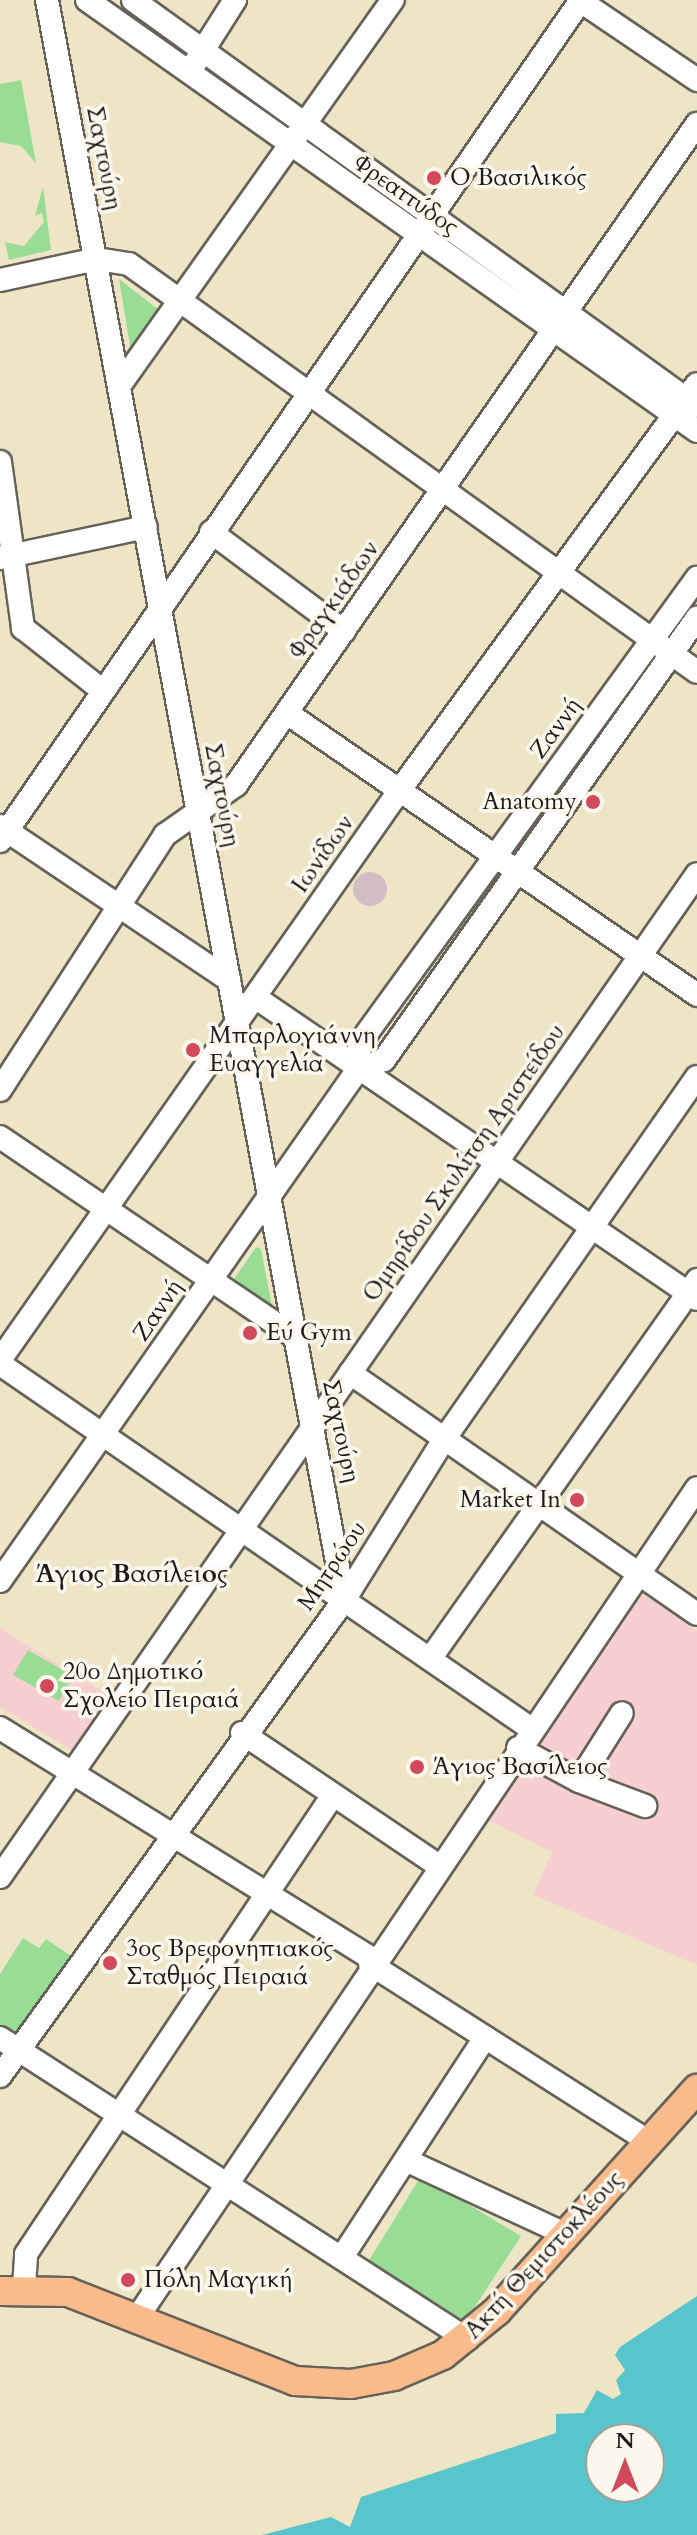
<!DOCTYPE html>
<meta charset="utf-8">
<style>
body{margin:0}
#map{position:relative;width:697px;height:2535px;overflow:hidden;background:#eee5c7;font-family:Cardo,serif}
div>[style]{position:absolute}
.built>*{inset:0;background:#f7cfd0}
.industrial>*{inset:0;background:#d2bdc5}
.round{border-radius:50%}
.green>*{inset:0;background:#99dd95}
.water>*{inset:0;background:#58c5cc}
.roads{filter:drop-shadow(2px 0 #666258) drop-shadow(-2px 0 #666258) drop-shadow(0 2px #666258) drop-shadow(0 -2px #666258)}
.minor>*{height:22px;margin:-11px;padding:0 11px;transform-origin:11px;border-radius:11px;background:#fff}
.major>*{height:28px;margin:-14px;padding:0 14px;transform-origin:14px;border-radius:14px;background:#fabb8c}
.dots>*{width:22px;height:22px;translate:-50% -50%;box-sizing:border-box;border:4px solid #fbf7ec;border-radius:50%}
span{translate:-50% -50%;white-space:nowrap;text-align:center;line-height:1.15;-webkit-text-stroke:7px #fbf7ec;paint-order:stroke}
.street-label{font-size:24px;color:#1c1c1c}
.poi-label{font-size:24px;color:#1c1c1c}
.left{translate:0 -50%;text-align:left}
.right{translate:-100% -50%;text-align:right}
.neighbourhood-label{font-size:26px;color:#1c1c1c;font-weight:700}
.north{position:absolute;left:585px;top:2423px;width:80px;height:80px;box-sizing:border-box;background:#fbf7ec;border:2px solid #a29f99;border-radius:50%;rotate:0deg;font-size:22px;font-weight:700;line-height:32px;text-align:center;color:#1c1c1c}
.north::after{content:'';display:block;margin:auto;width:28px;height:36px;background:#d1495b;clip-path:polygon(50% 0,100% 100%,50% 72%,0 100%)}
</style>
<div id="map">
<div class="built">
<i style="clip-path:polygon(642px 1593px,697px 1631px,697px 1965px,533px 1895px,552px 1852px,484px 1818px)"></i>
<i style="clip-path:polygon(0 1628px,109px 1696px,75px 1752px,0 1707px)"></i>
</div>
<div class="industrial">
<i class="round" style="left:353px;top:872px;width:34px;height:34px"></i>
</div>
<div class="green">
<i style="clip-path:polygon(21px 80px,36px 163px,21px 146px,0 142px,0 84px)"></i>
<i style="clip-path:polygon(43px 187px,51px 250px,9px 260px,5px 242px,24px 246px,44px 222px,42px 213px,35px 216px)"></i>
<i style="clip-path:polygon(119px 279px,164px 314px,132px 358px)"></i>
<i style="clip-path:polygon(256px 1247px,261px 1249px,272px 1306px,232px 1282px)"></i>
<i style="clip-path:polygon(28px 1650px,73px 1676px,59px 1701px,13px 1675px)"></i>
<i style="clip-path:polygon(23px 1938px,39px 1948px,46px 1939px,71px 1956px,17px 2038px,0 2027px,0 1974px)"></i>
<i style="clip-path:polygon(421px 2176px,521px 2236px,465px 2322px,368px 2262px)"></i>
</div>
<div class="water">
<i style="clip-path:polygon(evenodd,697px 2296px,697px 2535px,262px 2535px,331px 2517px,350px 2527px,361px 2497px,556px 2433px,556px 2414px,584px 2413px,597px 2390px,613px 2399px,621px 2394px,616px 2380px,625px 2370px,615px 2355px,620px 2347px,697px 2296px,601px 2439px,649px 2439px,649px 2487px,601px 2487px,601px 2439px)"></i>
</div>
<div class="roads">
<div class="minor">
<i style="left:47px;top:0;width:1627px;rotate:79.48deg"></i>
<i style="left:87px;top:0;width:747px;rotate:35.24deg"></i>
<i style="left:133px;top:0;width:694px;rotate:35.8deg"></i>
<i style="left:579px;top:0;width:143px;rotate:34.1deg"></i>
<i style="left:195px;top:63px;width:75px;rotate:-57.6deg"></i>
<i style="left:0;top:280px;width:99px;rotate:-12.2deg"></i>
<i style="left:97px;top:259px;width:32px;rotate:9deg"></i>
<i style="left:129px;top:264px;width:699px;rotate:35.69deg"></i>
<i style="left:120px;top:385px;width:472px;rotate:-54.7deg"></i>
<i style="left:0;top:462px;width:168px;rotate:82.1deg"></i>
<i style="left:23px;top:628px;width:102px;rotate:38.2deg"></i>
<i style="left:211px;top:532px;width:166px;rotate:36.7deg"></i>
<i style="left:0;top:558px;width:149px;rotate:-12deg"></i>
<i style="left:287px;top:713px;width:498px;rotate:34.5deg"></i>
<i style="left:0;top:826px;width:276px;rotate:33.9deg"></i>
<i style="left:0;top:841px;width:1022px;rotate:-55.36deg"></i>
<i style="left:255px;top:997px;width:535px;rotate:34.34deg"></i>
<i style="left:359px;top:1068px;width:26px;rotate:-18deg"></i>
<i style="left:384px;top:1060px;width:542px;rotate:-54.7deg"></i>
<i style="left:0;top:1090px;width:304px;rotate:-57.1deg"></i>
<i style="left:165px;top:835px;width:87px;rotate:-35.2deg"></i>
<i style="left:236px;top:785px;width:806px;rotate:-55.11deg"></i>
<i style="left:0;top:1137px;width:356px;rotate:34.1deg"></i>
<i style="left:0;top:1360px;width:695px;rotate:-54.96deg"></i>
<i style="left:399px;top:791px;width:504px;rotate:-53.79deg"></i>
<i style="left:0;top:1364px;width:643px;rotate:34.48deg"></i>
<i style="left:350px;top:1373px;width:422px;rotate:34.8deg"></i>
<i style="left:0;top:1581px;width:626px;rotate:-55.02deg"></i>
<i style="left:359px;top:1068px;width:24px;rotate:-90deg"></i>
<i style="left:359px;top:1044px;width:576px;rotate:-54.05deg"></i>
<i style="left:430px;top:1659px;width:464px;rotate:-54.8deg"></i>
<i style="left:0;top:1728px;width:439px;rotate:31.8deg"></i>
<i style="left:242px;top:1733px;width:238px;rotate:34deg"></i>
<i style="left:518px;top:1748px;width:69px;rotate:28.4deg"></i>
<i style="left:579px;top:1781px;width:80px;rotate:-57.7deg"></i>
<i style="left:579px;top:1781px;width:71px;rotate:20.7deg"></i>
<i style="left:0;top:1877px;width:1221px;rotate:-55.2deg"></i>
<i style="left:370px;top:1964px;width:331px;rotate:32.5deg"></i>
<i style="left:0;top:2038px;width:556px;rotate:32.8deg"></i>
<i style="left:0;top:2076px;width:587px;rotate:-54.14deg"></i>
<i style="left:344px;top:1600px;width:191px;rotate:-58.1deg"></i>
<i style="left:445px;top:1438px;width:440px;rotate:-55.1deg"></i>
<i style="left:410px;top:2162px;width:166px;rotate:24.9deg"></i>
<i style="left:342px;top:2257px;width:262px;rotate:-56.9deg"></i>
<i style="left:24px;top:2286px;width:32px;rotate:-86deg"></i>
<i style="left:26px;top:2254px;width:552px;rotate:-56.22deg"></i>
<i style="left:137px;top:2318px;width:1001px;rotate:-55.99deg"></i>
</div>
<div class="major">
<i style="left:0;top:2291px;width:68px;rotate:0.8deg"></i>
<i style="left:68px;top:2292px;width:244px;rotate:21.4deg"></i>
<i style="left:295px;top:2381px;width:56px;rotate:3.1deg"></i>
<i style="left:351px;top:2384px;width:44px;rotate:-10.5deg"></i>
<i style="left:394px;top:2376px;width:53px;rotate:-23.2deg"></i>
<i style="left:443px;top:2355px;width:70px;rotate:-39.2deg"></i>
<i style="left:497px;top:2311px;width:299px;rotate:-48deg"></i>
</div>
</div>
<div class="dots">
<i style="left:434px;top:178px;background:#d1495b"></i>
<i style="left:593px;top:802px;background:#d1495b"></i>
<i style="left:193px;top:1050px;background:#d1495b"></i>
<i style="left:250px;top:1333px;background:#d1495b"></i>
<i style="left:577px;top:1500px;background:#d1495b"></i>
<i style="left:47px;top:1686px;background:#d1495b"></i>
<i style="left:417px;top:1767px;background:#d1495b"></i>
<i style="left:110px;top:1963px;background:#d1495b"></i>
<i style="left:128px;top:2280px;background:#d1495b"></i>
</div>
<div class="street-label">
<span style="left:104px;top:158px;rotate:79deg">Σαχτούρη</span>
<span style="left:406px;top:195px;rotate:35deg">Φρεαττύδος</span>
<span style="left:334px;top:600px;rotate:-55deg">Φραγκιάδων</span>
<span style="left:556px;top:728px;rotate:-54deg">Ζαννή</span>
<span style="left:222px;top:795px;rotate:79deg">Σαχτούρη</span>
<span style="left:323px;top:854px;rotate:-55deg">Ιωνίδων</span>
<span style="left:464px;top:1163px;rotate:-55deg">Ομηρίδου Σκυλίτση Αριστείδου</span>
<span style="left:158px;top:1310px;rotate:-56deg">Ζαννή</span>
<span style="left:341px;top:1431px;rotate:78deg">Σαχτούρη</span>
<span style="left:332px;top:1566px;rotate:-56deg">Μητρώου</span>
<span style="left:544px;top:2255px;rotate:-47deg">Ακτή Θεμιστοκλέους</span>
</div>
<div class="poi-label">
<span class="left" style="left:450px;top:178px">Ο Βασιλικός</span>
<span class="right" style="left:577px;top:802px">Anatomy</span>
<span class="left" style="left:209px;top:1050px">Μπαρλογιάννη<br>Ευαγγελία</span>
<span class="left" style="left:266px;top:1333px">Εύ Gym</span>
<span class="right" style="left:561px;top:1500px">Market In</span>
<span class="left" style="left:63px;top:1686px">20ο Δημοτικό<br>Σχολείο Πειραιά</span>
<span class="left" style="left:433px;top:1767px">Άγιος Βασίλειος</span>
<span class="left" style="left:126px;top:1963px">3ος Βρεφονηπιακός<br>Σταθμός Πειραιά</span>
<span class="left" style="left:144px;top:2280px">Πόλη Μαγική</span>
</div>
<div class="neighbourhood-label">
<span style="left:132px;top:1574px">Άγιος Βασίλειος</span>
</div>
<div class="north">N</div>
</div>
